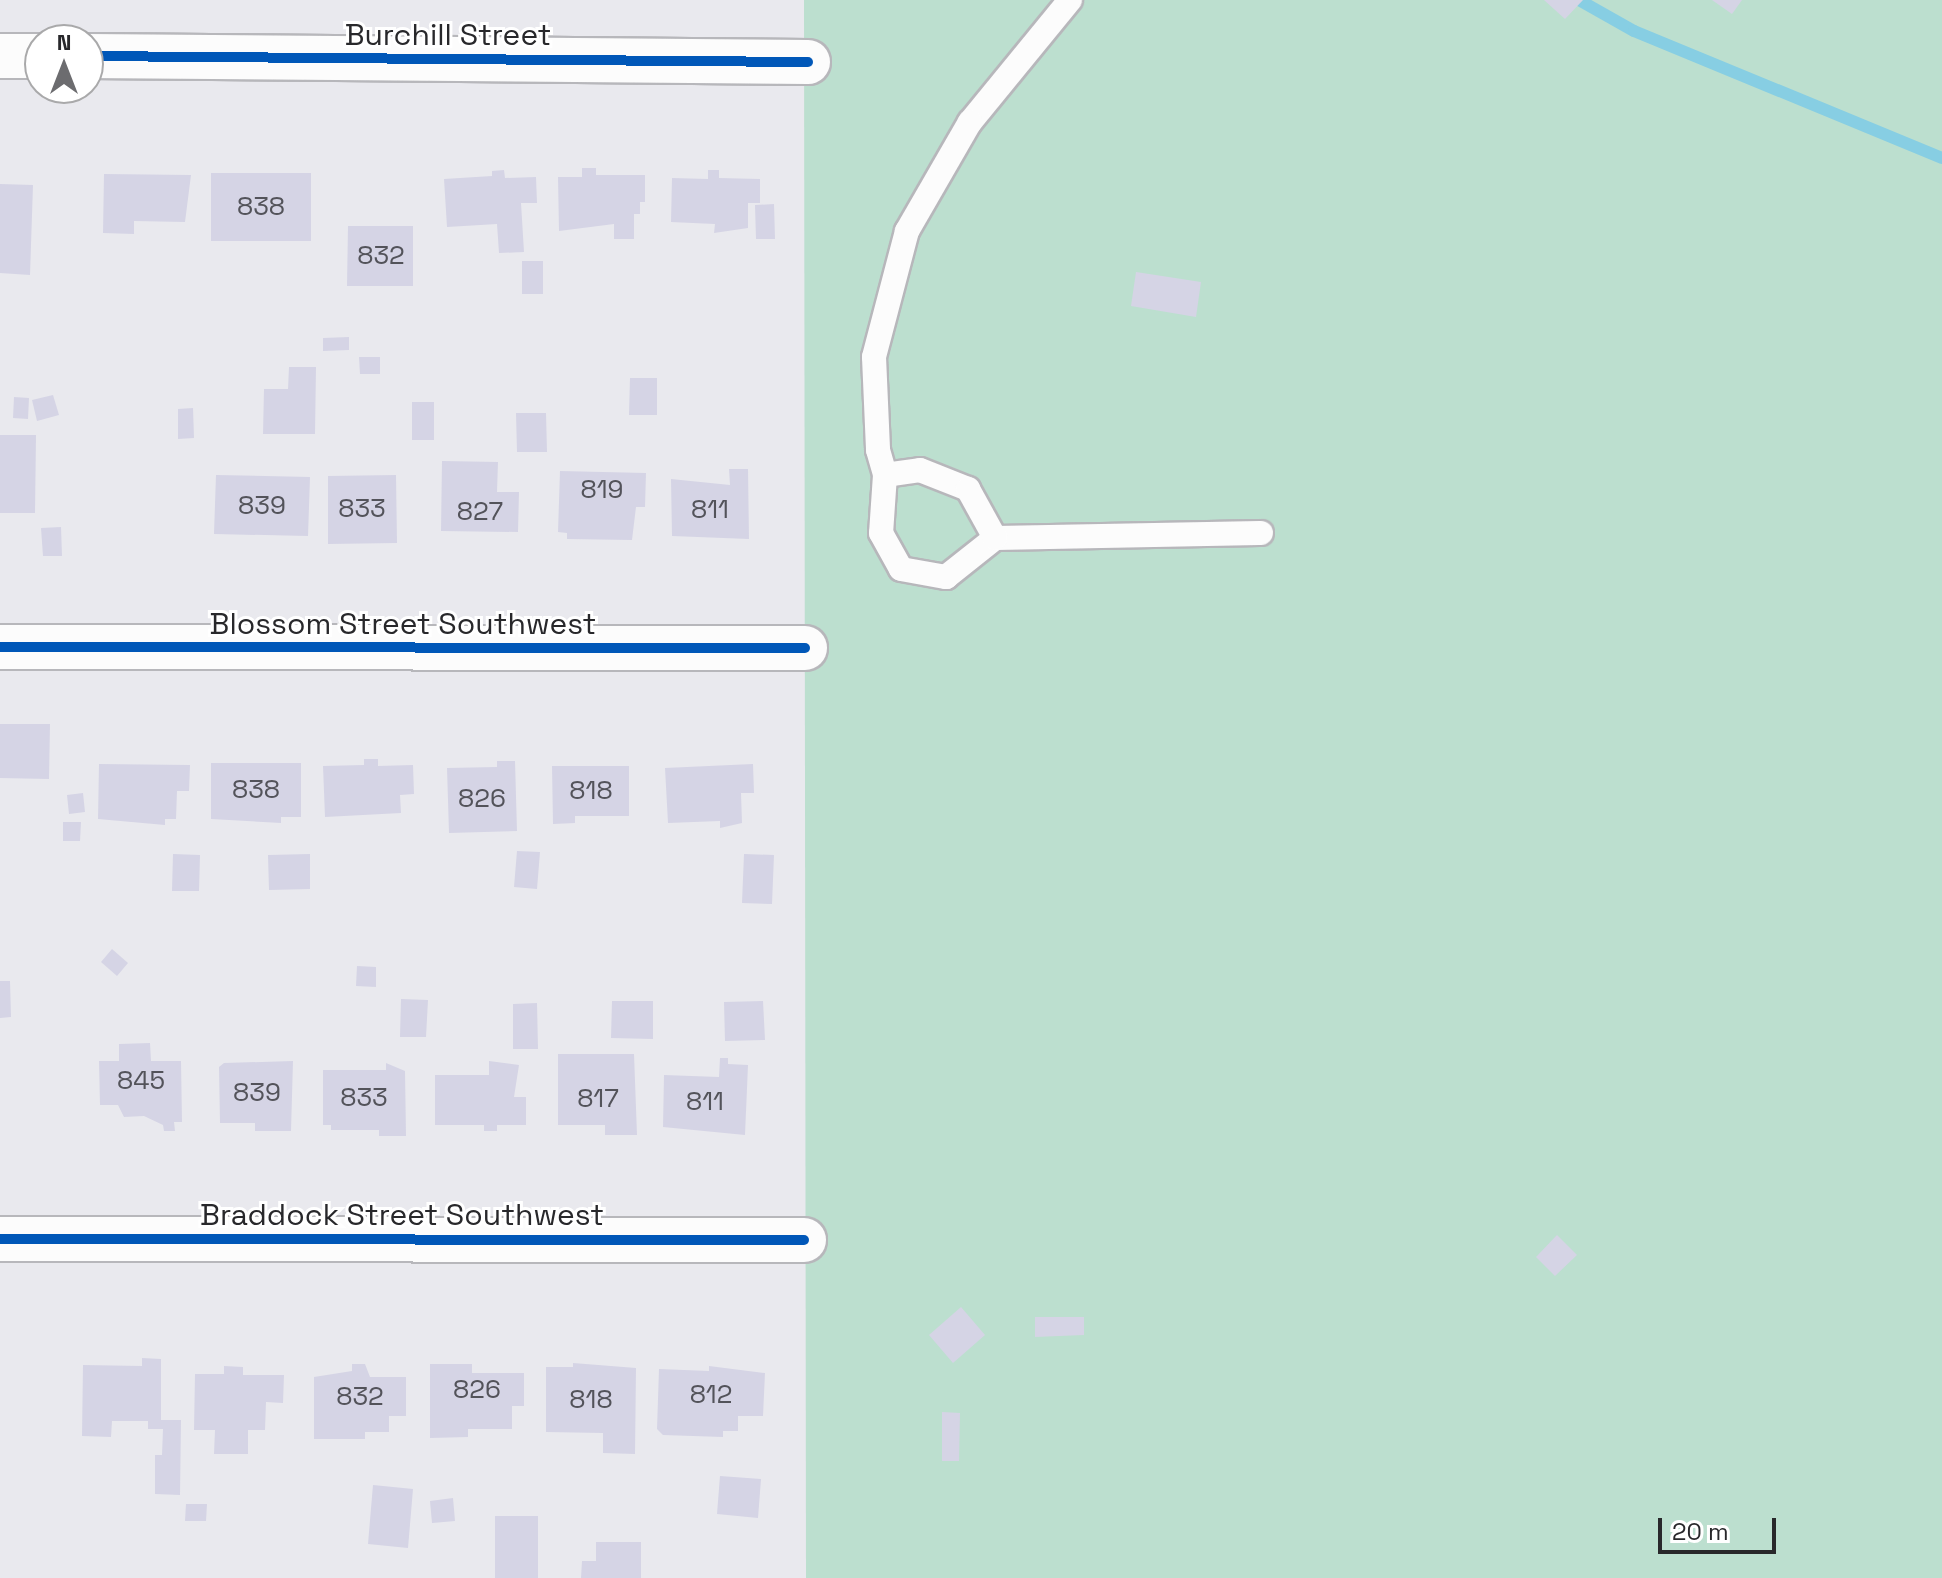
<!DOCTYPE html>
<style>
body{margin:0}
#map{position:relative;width:1942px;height:1578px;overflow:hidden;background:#e9e9ee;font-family:"Space Grotesk",sans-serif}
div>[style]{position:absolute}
.green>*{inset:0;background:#bcdfcf}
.stream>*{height:12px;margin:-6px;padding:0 6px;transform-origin:6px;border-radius:6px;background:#87cee3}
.building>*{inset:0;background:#d5d4e5}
.roads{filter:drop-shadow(2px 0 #b7b7bb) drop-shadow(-2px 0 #b7b7bb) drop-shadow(0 2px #b7b7bb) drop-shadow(0 -2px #b7b7bb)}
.lane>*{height:24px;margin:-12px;padding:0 12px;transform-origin:12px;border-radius:12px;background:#fcfcfc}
.street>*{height:44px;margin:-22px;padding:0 22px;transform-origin:22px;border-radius:22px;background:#fcfcfc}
.cycleway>*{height:10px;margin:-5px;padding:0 5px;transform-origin:5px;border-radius:5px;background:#0057b8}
span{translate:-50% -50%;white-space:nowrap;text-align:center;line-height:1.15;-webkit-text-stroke:6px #fff;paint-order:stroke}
.number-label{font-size:26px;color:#53535a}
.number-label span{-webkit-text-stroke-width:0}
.street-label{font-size:30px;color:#28282b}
.north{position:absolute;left:24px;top:24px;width:80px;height:80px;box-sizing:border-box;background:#fff;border:2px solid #a9a9aa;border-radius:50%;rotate:0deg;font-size:22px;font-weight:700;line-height:32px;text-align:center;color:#28282b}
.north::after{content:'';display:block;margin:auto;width:28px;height:36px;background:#6c6c6f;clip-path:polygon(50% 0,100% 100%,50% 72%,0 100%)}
.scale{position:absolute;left:1658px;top:1518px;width:118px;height:36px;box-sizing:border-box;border:4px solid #28282b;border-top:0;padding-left:10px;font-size:24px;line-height:28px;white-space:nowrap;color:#28282b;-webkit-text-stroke:6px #fff;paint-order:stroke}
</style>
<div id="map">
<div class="green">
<i style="clip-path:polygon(804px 0,1942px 0,1942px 1578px,806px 1578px)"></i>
</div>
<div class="stream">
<i style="left:1579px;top:0;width:63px;rotate:29.4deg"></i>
<i style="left:1634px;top:31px;width:333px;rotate:22.4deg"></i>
</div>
<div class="building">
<i style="clip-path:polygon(1544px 0,1583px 0,1565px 19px)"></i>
<i style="clip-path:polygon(1712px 0,1742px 0,1732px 14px)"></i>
<i style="clip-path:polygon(582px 168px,596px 168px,596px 175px,645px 175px,645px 202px,640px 202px,640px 214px,634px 214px,634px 239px,614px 239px,614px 224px,559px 231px,558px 177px,582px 177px)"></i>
<i style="clip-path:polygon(504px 170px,505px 178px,536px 177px,537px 203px,521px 203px,524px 252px,499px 253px,497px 224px,447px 227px,444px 179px,492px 176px,492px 171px)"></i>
<i style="clip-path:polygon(708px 170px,719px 170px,719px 178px,760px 179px,760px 203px,748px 203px,748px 228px,714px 233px,715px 224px,671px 222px,672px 178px,708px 179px)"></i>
<i style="clip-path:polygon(211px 173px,311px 173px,311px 241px,211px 241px)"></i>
<i style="clip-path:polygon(104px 174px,191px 175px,185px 222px,134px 221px,134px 234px,103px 233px)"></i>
<i style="clip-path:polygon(0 184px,33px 185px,30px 275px,0 273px)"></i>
<i style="clip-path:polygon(774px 204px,775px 239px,756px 239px,755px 205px)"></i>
<i style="clip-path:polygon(348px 226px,413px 226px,413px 286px,347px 286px)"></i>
<i style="clip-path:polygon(522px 261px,543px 261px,543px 294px,522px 294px)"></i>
<i style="clip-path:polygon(1136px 272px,1201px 282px,1196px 317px,1131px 306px)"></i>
<i style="clip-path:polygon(349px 337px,349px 350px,323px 351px,323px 338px)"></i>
<i style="clip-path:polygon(359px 357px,380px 357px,380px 374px,360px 374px)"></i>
<i style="clip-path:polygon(289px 367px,316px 367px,315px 434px,263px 434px,264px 389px,288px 389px)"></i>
<i style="clip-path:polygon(630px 378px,657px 378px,657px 415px,629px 415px)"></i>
<i style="clip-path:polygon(53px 395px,59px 415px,37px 421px,32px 400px)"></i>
<i style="clip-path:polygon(14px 397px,29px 398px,28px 419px,13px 418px)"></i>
<i style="clip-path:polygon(412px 402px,434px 402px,434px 440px,412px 440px)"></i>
<i style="clip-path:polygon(193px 408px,194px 438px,178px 439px,178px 409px)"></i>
<i style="clip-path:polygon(516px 413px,546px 413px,547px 452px,517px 452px)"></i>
<i style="clip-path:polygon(0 435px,36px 435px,35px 513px,0 513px)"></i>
<i style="clip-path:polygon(442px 461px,498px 462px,497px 492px,519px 492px,518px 532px,441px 531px)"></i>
<i style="clip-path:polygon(729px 469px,748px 469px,749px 539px,672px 536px,671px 479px,730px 485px)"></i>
<i style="clip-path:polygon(560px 471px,646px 473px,645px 507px,636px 507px,632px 540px,567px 539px,567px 533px,558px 532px)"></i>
<i style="clip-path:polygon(216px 475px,310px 477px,308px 536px,214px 534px)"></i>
<i style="clip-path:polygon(396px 475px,397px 543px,328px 544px,328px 476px)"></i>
<i style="clip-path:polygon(61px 527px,62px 556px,43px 556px,41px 528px)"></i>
<i style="clip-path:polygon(0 724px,50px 724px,49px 779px,0 778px)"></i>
<i style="clip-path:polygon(364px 759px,378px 759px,378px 766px,413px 765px,414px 794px,400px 795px,401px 813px,325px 817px,323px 766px,364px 765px)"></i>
<i style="clip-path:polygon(497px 761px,515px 761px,517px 831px,449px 833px,447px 768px,497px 767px)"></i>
<i style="clip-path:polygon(211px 763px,301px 763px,301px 817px,281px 817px,281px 823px,211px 819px)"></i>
<i style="clip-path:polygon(99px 764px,190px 765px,189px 791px,177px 791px,176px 819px,165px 819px,165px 825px,98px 819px)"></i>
<i style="clip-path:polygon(753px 764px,754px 793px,741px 793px,742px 823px,720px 828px,720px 821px,668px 823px,665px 768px)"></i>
<i style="clip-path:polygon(552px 766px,629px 766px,629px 816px,575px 816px,575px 823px,553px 824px)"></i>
<i style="clip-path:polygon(83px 793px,85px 812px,69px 814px,67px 795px)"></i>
<i style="clip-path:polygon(63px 822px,81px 822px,80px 841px,63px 841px)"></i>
<i style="clip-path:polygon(517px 851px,540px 852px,537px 889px,514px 887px)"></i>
<i style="clip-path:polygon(173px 854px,200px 855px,199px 891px,172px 891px)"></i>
<i style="clip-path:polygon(310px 854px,310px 889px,269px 890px,268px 855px)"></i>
<i style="clip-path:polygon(744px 854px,774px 855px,772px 904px,742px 903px)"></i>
<i style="clip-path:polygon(112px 949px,128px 963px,117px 976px,101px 962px)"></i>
<i style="clip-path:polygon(357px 966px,376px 967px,376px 987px,356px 986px)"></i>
<i style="clip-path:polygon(0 981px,10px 981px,11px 1017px,0 1018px)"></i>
<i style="clip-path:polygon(401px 999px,428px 1000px,426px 1037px,400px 1037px)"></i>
<i style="clip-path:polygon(612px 1001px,653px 1001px,653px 1039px,611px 1038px)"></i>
<i style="clip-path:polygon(763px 1001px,765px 1040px,725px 1041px,724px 1002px)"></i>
<i style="clip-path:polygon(537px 1003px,538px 1049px,513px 1049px,513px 1004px)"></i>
<i style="clip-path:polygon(150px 1043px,151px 1061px,181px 1061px,182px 1122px,174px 1122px,175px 1131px,164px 1131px,163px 1125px,144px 1116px,124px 1117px,118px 1105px,100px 1105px,99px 1061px,119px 1061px,119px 1044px)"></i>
<i style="clip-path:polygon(558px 1054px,634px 1054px,637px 1135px,605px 1135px,605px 1125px,558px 1125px)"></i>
<i style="clip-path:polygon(720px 1058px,728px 1058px,728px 1064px,748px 1065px,745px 1135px,663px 1127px,664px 1075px,719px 1077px)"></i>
<i style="clip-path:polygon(293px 1061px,291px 1131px,255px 1131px,255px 1123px,220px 1123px,219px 1067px,224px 1063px)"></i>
<i style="clip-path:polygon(489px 1061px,519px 1065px,514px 1097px,526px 1097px,526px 1125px,497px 1125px,497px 1131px,484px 1131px,484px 1125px,435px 1125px,435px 1075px,489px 1075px)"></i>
<i style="clip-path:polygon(386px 1063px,405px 1071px,406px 1136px,379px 1136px,379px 1130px,331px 1130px,331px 1125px,323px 1125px,323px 1070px,386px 1070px)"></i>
<i style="clip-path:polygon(1557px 1235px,1577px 1255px,1555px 1276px,1536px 1257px)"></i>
<i style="clip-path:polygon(961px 1307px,985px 1335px,953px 1363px,929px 1335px)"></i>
<i style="clip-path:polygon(1035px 1317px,1084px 1317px,1084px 1335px,1035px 1337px)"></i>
<i style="clip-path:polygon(142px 1358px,161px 1359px,161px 1420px,181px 1420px,180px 1495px,155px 1494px,155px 1455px,162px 1455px,163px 1429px,148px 1429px,148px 1421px,112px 1421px,111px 1437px,82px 1436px,83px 1365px,142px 1366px)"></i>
<i style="clip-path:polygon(573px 1363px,636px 1368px,635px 1454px,603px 1453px,603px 1433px,546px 1432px,546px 1367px,573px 1367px)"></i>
<i style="clip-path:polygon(352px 1364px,365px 1364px,370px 1377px,406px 1377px,406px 1416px,389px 1416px,389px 1432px,365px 1432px,365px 1439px,314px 1439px,314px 1377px,352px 1371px)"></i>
<i style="clip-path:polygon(430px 1364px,472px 1364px,472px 1373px,524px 1373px,524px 1406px,512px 1406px,512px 1429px,468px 1429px,468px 1437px,430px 1438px)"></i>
<i style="clip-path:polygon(224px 1366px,243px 1367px,243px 1375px,284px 1375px,283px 1403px,266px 1402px,265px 1430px,248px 1430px,248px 1454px,214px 1454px,215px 1430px,194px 1430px,195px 1374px,224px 1374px)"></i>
<i style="clip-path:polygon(709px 1366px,765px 1373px,763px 1416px,738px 1416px,738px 1431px,723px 1431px,723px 1437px,663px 1435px,657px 1429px,659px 1369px,709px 1371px)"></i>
<i style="clip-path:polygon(942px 1412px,960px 1413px,959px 1461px,942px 1461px)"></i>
<i style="clip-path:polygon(720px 1476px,761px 1479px,758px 1518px,717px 1514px)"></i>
<i style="clip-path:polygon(373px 1485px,413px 1489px,408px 1548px,368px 1544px)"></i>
<i style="clip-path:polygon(453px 1498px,455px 1521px,432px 1523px,430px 1501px)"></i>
<i style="clip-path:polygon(186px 1504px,207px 1504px,206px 1521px,185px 1521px)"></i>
<i style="clip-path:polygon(495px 1516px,538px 1516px,538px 1578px,495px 1578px)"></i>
<i style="clip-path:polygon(596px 1542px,641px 1542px,641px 1578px,581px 1578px,582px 1561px,596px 1561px)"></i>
</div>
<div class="roads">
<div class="lane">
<i style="left:1070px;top:0;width:158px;rotate:129.3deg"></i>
<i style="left:970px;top:122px;width:126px;rotate:120deg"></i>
<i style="left:907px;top:231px;width:130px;rotate:104.7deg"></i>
<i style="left:874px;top:357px;width:93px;rotate:87.5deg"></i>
<i style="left:878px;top:450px;width:26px;rotate:74deg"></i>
<i style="left:885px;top:475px;width:58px;rotate:93.9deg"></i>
<i style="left:881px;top:533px;width:41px;rotate:60.9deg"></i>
<i style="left:901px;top:569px;width:46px;rotate:10.1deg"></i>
<i style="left:946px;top:577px;width:63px;rotate:-38.5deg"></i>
<i style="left:995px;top:538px;width:266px;rotate:-1.1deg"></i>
<i style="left:885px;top:475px;width:35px;rotate:-8deg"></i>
<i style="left:920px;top:470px;width:52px;rotate:21.6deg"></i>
<i style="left:968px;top:489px;width:56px;rotate:61.1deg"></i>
</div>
<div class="street">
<i style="left:0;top:56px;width:40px"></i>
<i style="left:88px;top:56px;width:720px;rotate:0.48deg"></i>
<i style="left:0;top:647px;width:805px;rotate:0.07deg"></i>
<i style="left:0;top:1239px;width:804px;rotate:0.07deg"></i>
</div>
</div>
<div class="cycleway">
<i style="left:88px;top:56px;width:720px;rotate:0.48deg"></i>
<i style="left:0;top:647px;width:805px;rotate:0.07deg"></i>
<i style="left:0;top:1239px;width:804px;rotate:0.07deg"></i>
</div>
<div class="number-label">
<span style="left:261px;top:207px">838</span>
<span style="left:381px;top:256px">832</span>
<span style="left:602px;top:490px">819</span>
<span style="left:262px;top:506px">839</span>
<span style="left:362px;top:509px">833</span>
<span style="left:710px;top:510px">811</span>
<span style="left:480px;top:512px">827</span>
<span style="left:256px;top:790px">838</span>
<span style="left:591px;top:791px">818</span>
<span style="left:482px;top:799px">826</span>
<span style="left:141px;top:1081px">845</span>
<span style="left:257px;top:1093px">839</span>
<span style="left:364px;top:1098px">833</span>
<span style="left:598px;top:1099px">817</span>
<span style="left:705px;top:1102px">811</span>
<span style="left:477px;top:1390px">826</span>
<span style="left:711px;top:1395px">812</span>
<span style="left:360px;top:1397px">832</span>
<span style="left:591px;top:1400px">818</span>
</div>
<div class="street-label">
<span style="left:448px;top:35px">Burchill Street</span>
<span style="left:403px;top:624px">Blossom Street Southwest</span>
<span style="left:402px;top:1215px">Braddock Street Southwest</span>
</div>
<div class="north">N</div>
<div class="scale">20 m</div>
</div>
